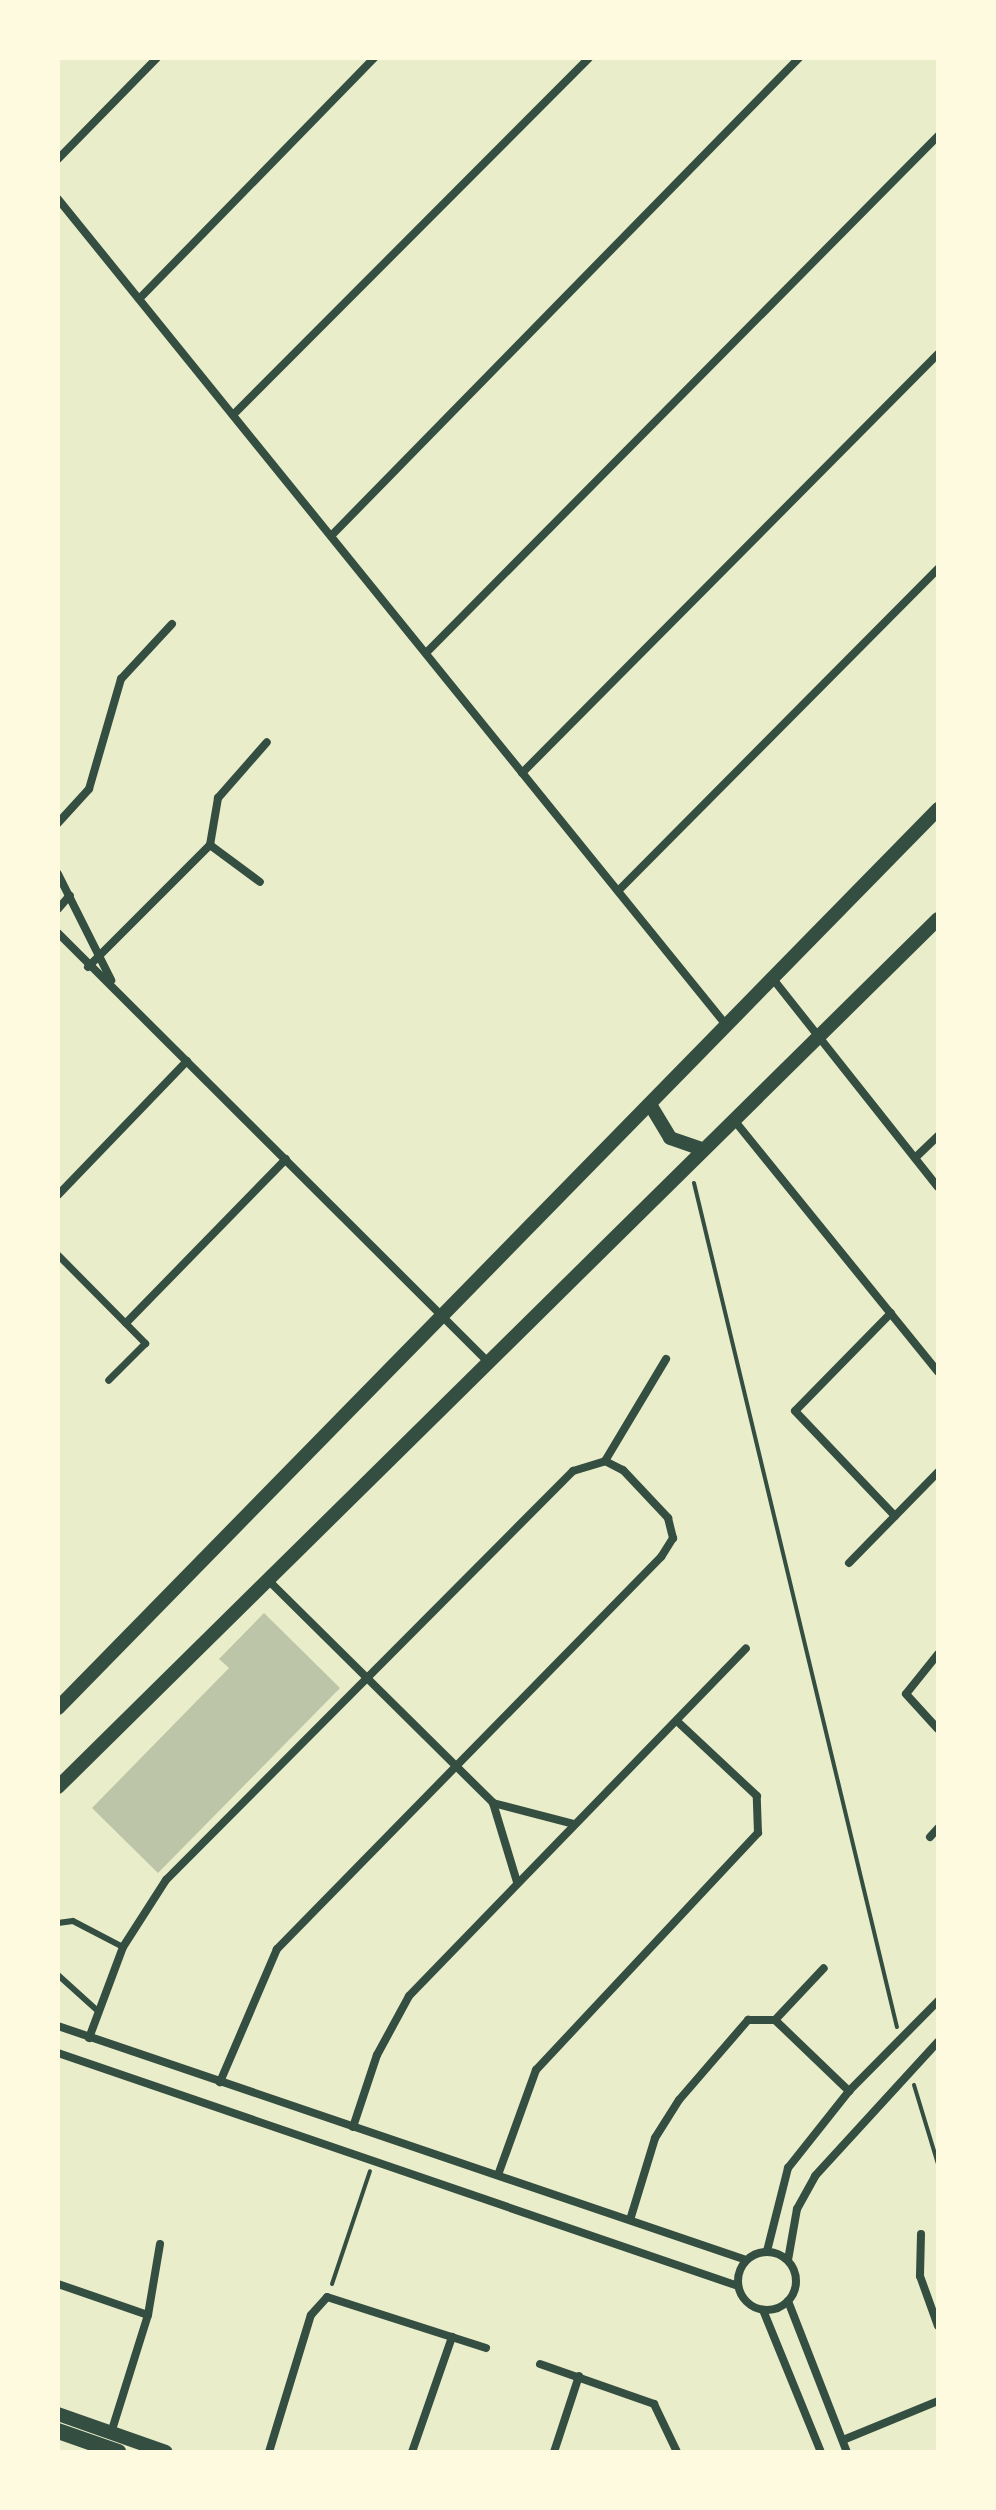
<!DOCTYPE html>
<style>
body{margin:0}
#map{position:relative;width:996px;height:2510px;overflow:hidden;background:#e9edc9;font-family:"Public Sans",sans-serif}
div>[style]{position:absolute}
.building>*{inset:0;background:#bcc5a7}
.path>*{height:4px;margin:-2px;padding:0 2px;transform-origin:2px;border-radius:2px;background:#344e41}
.service>*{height:6px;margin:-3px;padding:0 3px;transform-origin:3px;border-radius:3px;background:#344e41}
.pedestrian>*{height:7px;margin:-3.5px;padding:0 3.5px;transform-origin:3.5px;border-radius:3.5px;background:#344e41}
.minor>*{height:8px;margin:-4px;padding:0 4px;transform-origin:4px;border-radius:4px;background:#344e41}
.minor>.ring{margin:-4px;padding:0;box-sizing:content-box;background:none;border:8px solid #344e41;border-radius:50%}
.tertiary>*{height:14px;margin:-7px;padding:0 7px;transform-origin:7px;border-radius:7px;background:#344e41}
.secondary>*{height:16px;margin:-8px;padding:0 8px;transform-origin:8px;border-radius:8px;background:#344e41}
span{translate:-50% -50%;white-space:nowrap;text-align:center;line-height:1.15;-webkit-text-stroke:7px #fefae0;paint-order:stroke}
.frame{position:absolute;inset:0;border:60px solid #fefae0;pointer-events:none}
</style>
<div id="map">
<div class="building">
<i style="clip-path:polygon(264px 1613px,340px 1688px,158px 1873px,92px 1808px,229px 1668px,219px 1659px)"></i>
</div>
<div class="path">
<i style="left:694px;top:1183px;width:868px;rotate:76.48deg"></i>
<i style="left:914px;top:2085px;width:83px;rotate:73.1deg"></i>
<i style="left:332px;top:2284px;width:119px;rotate:-71.4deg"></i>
</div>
<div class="service">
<i style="left:58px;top:1923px;width:15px;rotate:-8deg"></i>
<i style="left:73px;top:1921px;width:56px;rotate:27.5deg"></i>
<i style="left:58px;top:1975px;width:55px;rotate:42.1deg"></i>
</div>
<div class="pedestrian">
<i style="left:58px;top:1255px;width:124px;rotate:45.3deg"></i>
<i style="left:145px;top:1343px;width:52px;rotate:135deg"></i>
</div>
<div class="minor">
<i style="left:58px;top:159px;width:141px;rotate:-45.6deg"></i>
<i style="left:58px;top:199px;width:1064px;rotate:51.03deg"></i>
<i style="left:139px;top:299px;width:337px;rotate:-45.7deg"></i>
<i style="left:233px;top:415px;width:504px;rotate:-45.08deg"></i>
<i style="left:331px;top:536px;width:669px;rotate:-45.61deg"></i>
<i style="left:426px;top:653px;width:728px;rotate:-45.28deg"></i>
<i style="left:522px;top:773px;width:590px;rotate:-45.21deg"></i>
<i style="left:58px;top:823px;width:46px;rotate:-47.6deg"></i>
<i style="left:89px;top:789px;width:115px;rotate:-73.8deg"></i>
<i style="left:121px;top:679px;width:75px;rotate:-47.2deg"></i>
<i style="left:210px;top:845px;width:62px;rotate:36.5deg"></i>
<i style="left:58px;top:874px;width:119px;rotate:63.4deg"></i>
<i style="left:618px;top:891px;width:454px;rotate:-45.2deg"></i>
<i style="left:58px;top:909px;width:18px;rotate:-49deg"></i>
<i style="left:58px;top:933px;width:605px;rotate:44.93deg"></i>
<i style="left:88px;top:967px;width:173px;rotate:-45deg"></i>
<i style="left:210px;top:845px;width:48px;rotate:-80.3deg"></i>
<i style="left:218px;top:798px;width:74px;rotate:-48.8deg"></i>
<i style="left:773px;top:979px;width:265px;rotate:51.6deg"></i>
<i style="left:734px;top:1120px;width:324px;rotate:51deg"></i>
<i style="left:915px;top:1158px;width:32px;rotate:-44deg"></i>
<i style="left:58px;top:1195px;width:186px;rotate:-46.1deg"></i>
<i style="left:891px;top:1313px;width:137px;rotate:134.4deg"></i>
<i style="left:795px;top:1411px;width:145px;rotate:46.4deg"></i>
<i style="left:126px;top:1323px;width:229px;rotate:-45.7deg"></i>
<i style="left:605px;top:1461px;width:119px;rotate:-59.1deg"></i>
<i style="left:849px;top:1563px;width:127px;rotate:-45.6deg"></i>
<i style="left:267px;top:1579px;width:318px;rotate:44.7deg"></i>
<i style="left:493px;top:1803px;width:83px;rotate:73.1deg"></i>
<i style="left:938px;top:1654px;width:51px;rotate:128.7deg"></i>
<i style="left:906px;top:1694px;width:47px;rotate:47.6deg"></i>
<i style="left:493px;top:1803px;width:84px;rotate:14.5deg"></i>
<i style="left:930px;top:1837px;width:12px;rotate:-48deg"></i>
<i style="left:775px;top:2020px;width:103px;rotate:43.8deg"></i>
<i style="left:58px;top:2026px;width:727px;rotate:18.78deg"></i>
<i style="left:89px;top:2038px;width:97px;rotate:-69.5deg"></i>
<i style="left:123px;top:1947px;width:80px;rotate:-57.3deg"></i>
<i style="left:166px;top:1880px;width:577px;rotate:-45.14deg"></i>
<i style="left:573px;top:1471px;width:34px;rotate:-17deg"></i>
<i style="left:605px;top:1461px;width:20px;rotate:27deg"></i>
<i style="left:623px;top:1470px;width:66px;rotate:46.8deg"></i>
<i style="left:668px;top:1518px;width:21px;rotate:76deg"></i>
<i style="left:673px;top:1538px;width:22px;rotate:122deg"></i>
<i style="left:661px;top:1557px;width:549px;rotate:134.41deg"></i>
<i style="left:277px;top:1949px;width:145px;rotate:113.2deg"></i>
<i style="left:58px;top:2053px;width:719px;rotate:18.91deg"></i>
<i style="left:353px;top:2127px;width:76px;rotate:-71.6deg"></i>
<i style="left:377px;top:2055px;width:67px;rotate:-61.5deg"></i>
<i style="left:409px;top:1996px;width:484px;rotate:-45.9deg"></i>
<i style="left:498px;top:2175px;width:112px;rotate:-70.1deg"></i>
<i style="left:536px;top:2070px;width:325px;rotate:-46.9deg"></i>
<i style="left:758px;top:1833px;width:37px;rotate:-92deg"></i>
<i style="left:757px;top:1796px;width:107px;rotate:-136.9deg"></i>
<i style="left:630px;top:2220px;width:86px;rotate:-73deg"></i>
<i style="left:655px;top:2138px;width:45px;rotate:-57.7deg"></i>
<i style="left:679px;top:2100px;width:106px;rotate:-49.2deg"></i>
<i style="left:748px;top:2020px;width:27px"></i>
<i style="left:775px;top:2020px;width:71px;rotate:-46.7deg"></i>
<i style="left:921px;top:2234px;width:42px;rotate:91.4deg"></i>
<i style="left:920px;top:2276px;width:53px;rotate:70.2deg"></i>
<i style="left:767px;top:2251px;width:86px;rotate:-75.8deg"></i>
<i style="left:788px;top:2168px;width:98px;rotate:-51.6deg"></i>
<i style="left:849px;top:2091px;width:127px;rotate:-45.3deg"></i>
<i class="ring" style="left:738px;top:2252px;width:50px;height:50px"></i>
<i style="left:788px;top:2260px;width:52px;rotate:-80deg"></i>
<i style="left:797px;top:2209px;width:38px;rotate:-61deg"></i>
<i style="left:815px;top:2176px;width:182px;rotate:-47.5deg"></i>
<i style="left:58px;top:2284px;width:95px;rotate:19deg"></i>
<i style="left:788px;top:2301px;width:162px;rotate:68.7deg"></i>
<i style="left:763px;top:2310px;width:153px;rotate:67.8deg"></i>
<i style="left:540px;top:2364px;width:121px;rotate:19.3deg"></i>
<i style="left:654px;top:2404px;width:53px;rotate:64.4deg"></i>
<i style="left:111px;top:2433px;width:124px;rotate:-72.6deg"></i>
<i style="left:148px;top:2315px;width:72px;rotate:-80.4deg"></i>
<i style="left:843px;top:2440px;width:103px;rotate:-22.3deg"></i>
<i style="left:269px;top:2452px;width:143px;rotate:-73deg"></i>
<i style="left:311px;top:2315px;width:24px;rotate:-48deg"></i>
<i style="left:327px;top:2297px;width:167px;rotate:17.8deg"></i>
<i style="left:412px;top:2452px;width:122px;rotate:-70.8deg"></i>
<i style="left:554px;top:2452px;width:80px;rotate:-71.8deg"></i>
</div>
<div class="tertiary">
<i style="left:651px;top:1106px;width:37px;rotate:59deg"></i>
<i style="left:670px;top:1138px;width:34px;rotate:19deg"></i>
<i style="left:58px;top:1708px;width:1258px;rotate:-45.61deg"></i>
<i style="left:58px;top:1787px;width:1236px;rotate:-44.61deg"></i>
<i style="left:58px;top:2414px;width:114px;rotate:19.4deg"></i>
</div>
<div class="secondary">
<i style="left:58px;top:2431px;width:64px;rotate:19.3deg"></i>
</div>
<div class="frame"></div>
</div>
